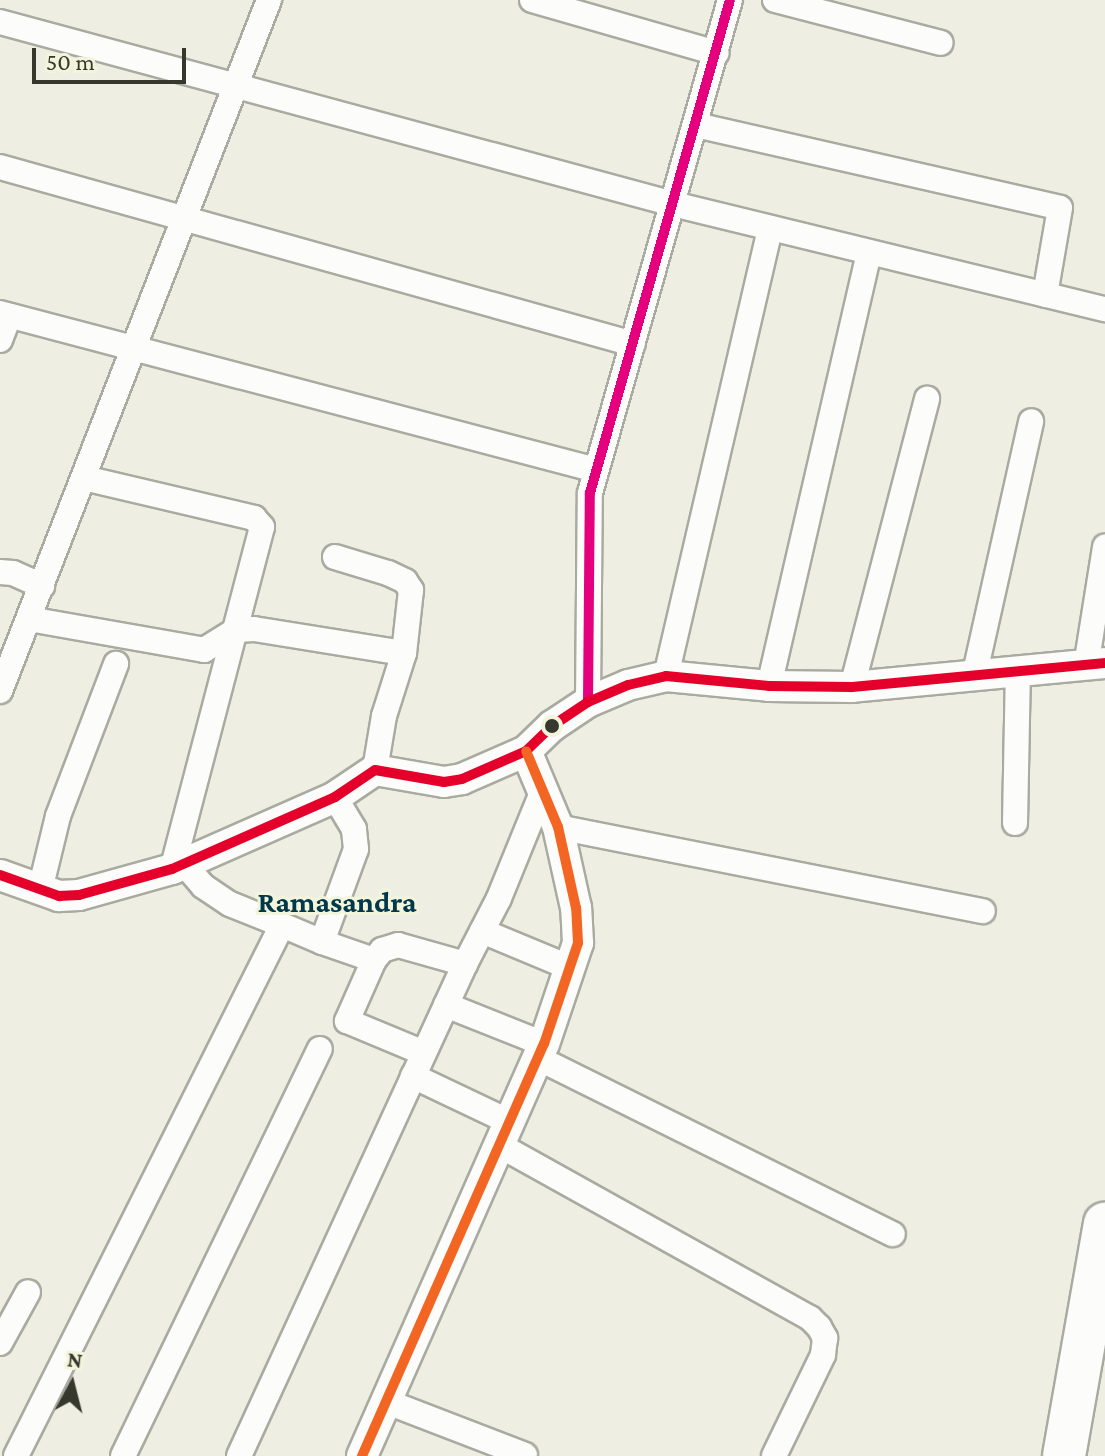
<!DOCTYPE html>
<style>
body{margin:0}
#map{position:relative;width:1105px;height:1456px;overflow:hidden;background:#eeefe2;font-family:"Crimson Pro",serif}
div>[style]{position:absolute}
.roads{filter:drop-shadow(2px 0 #a9aaa0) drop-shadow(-2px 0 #a9aaa0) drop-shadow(0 2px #a9aaa0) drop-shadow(0 -2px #a9aaa0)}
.minor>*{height:24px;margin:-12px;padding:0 12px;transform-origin:12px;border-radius:12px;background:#fcfdfb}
.tertiary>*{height:30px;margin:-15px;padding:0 15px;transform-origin:15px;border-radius:15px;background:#fcfdfb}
.motorway>*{height:42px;margin:-21px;padding:0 21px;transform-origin:21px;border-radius:21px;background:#fcfdfb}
.bus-1>*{height:10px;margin:-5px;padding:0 5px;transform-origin:5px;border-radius:5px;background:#e5007d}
.bus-2>*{height:10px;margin:-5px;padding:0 5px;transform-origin:5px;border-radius:5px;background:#e4002b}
.bus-3>*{height:10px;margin:-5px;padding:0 5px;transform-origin:5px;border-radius:5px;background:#f26522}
.dots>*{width:22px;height:22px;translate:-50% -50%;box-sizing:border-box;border:4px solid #f2f5dc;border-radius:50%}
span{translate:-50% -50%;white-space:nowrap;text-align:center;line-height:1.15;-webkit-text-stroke:6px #f2f5dc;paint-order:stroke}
.neighbourhood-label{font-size:30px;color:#01384a;font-weight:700}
.north{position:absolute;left:32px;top:1344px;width:80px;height:80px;-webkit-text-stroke:6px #f2f5dc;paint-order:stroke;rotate:7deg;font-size:22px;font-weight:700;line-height:32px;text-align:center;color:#36372d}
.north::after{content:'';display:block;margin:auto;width:28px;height:36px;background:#36372d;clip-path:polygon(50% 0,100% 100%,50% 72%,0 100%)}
.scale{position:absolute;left:32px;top:48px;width:154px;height:36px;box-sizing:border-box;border:4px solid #36372d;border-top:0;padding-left:10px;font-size:24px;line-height:28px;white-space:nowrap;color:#36372d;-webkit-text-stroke:6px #f2f5dc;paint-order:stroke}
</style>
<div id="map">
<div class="roads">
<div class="minor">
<i style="left:532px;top:0;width:192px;rotate:16deg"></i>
<i style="left:775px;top:0;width:171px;rotate:14.5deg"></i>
<i style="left:0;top:22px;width:697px;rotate:15.13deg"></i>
<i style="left:673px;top:204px;width:445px;rotate:13.7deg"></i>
<i style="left:696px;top:125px;width:373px;rotate:12.8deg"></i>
<i style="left:1060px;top:208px;width:88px;rotate:99.8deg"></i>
<i style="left:0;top:167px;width:657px;rotate:15.62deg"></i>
<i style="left:0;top:313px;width:616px;rotate:14.76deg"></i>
<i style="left:0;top:340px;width:26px;rotate:-69deg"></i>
<i style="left:84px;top:478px;width:175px;rotate:13.2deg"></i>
<i style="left:254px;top:518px;width:12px;rotate:48deg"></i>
<i style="left:262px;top:527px;width:354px;rotate:104.7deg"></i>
<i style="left:335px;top:557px;width:55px;rotate:16.8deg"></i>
<i style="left:388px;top:573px;width:19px;rotate:25deg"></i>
<i style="left:405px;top:581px;width:11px;rotate:56deg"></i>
<i style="left:411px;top:590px;width:63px;rotate:96.3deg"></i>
<i style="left:404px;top:653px;width:66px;rotate:107.6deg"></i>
<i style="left:384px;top:716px;width:55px;rotate:99.5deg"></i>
<i style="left:0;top:572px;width:13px;rotate:4deg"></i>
<i style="left:13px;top:573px;width:32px;rotate:24deg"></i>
<i style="left:29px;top:619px;width:178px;rotate:10deg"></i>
<i style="left:204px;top:650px;width:38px;rotate:-32deg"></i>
<i style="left:236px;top:630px;width:18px;rotate:-3deg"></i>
<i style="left:254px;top:629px;width:152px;rotate:9.1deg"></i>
<i style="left:1086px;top:666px;width:121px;rotate:-80.9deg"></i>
<i style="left:666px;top:676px;width:460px;rotate:-76.9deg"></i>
<i style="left:974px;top:677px;width:262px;rotate:-77.4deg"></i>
<i style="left:769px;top:686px;width:445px;rotate:-77deg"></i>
<i style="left:852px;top:687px;width:298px;rotate:-75.4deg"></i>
<i style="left:0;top:691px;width:742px;rotate:-68.73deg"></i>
<i style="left:588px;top:702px;width:209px;rotate:-89.5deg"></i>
<i style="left:590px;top:493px;width:512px;rotate:-74.15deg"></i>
<i style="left:1015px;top:823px;width:150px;rotate:-88.9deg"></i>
<i style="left:558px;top:827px;width:433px;rotate:11.2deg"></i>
<i style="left:184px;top:864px;width:29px;rotate:49deg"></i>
<i style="left:203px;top:886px;width:32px;rotate:34deg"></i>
<i style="left:230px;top:904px;width:56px;rotate:22deg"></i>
<i style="left:40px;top:890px;width:76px;rotate:-76.3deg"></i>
<i style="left:58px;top:816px;width:163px;rotate:-69.1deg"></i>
<i style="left:482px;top:931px;width:96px;rotate:22.6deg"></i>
<i style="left:322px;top:942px;width:55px;rotate:19.1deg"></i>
<i style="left:374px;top:960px;width:13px;rotate:-51deg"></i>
<i style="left:382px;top:950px;width:17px;rotate:-17deg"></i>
<i style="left:398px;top:945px;width:70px;rotate:15.8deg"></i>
<i style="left:465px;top:964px;width:74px;rotate:-62.7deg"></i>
<i style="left:499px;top:898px;width:117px;rotate:-67.8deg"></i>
<i style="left:374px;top:960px;width:67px;rotate:113.9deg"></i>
<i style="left:347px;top:1021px;width:83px;rotate:22.6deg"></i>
<i style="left:446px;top:1005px;width:105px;rotate:21.7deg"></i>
<i style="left:538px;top:1058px;width:396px;rotate:26.4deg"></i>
<i style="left:413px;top:1076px;width:107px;rotate:25.4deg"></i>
<i style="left:499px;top:1145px;width:356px;rotate:29.1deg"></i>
<i style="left:810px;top:1318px;width:13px;rotate:45deg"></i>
<i style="left:819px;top:1327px;width:13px;rotate:61deg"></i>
<i style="left:825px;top:1338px;width:17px;rotate:97deg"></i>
<i style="left:823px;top:1355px;width:112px;rotate:115.9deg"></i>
<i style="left:0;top:1343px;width:58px;rotate:-61.2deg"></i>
<i style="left:385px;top:1401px;width:150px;rotate:21.1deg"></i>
<i style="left:16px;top:1456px;width:594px;rotate:-63.39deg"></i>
<i style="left:282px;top:925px;width:43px;rotate:23deg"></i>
<i style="left:322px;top:942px;width:99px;rotate:-69.9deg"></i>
<i style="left:356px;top:849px;width:20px;rotate:-96deg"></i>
<i style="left:354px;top:829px;width:37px;rotate:-121deg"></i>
<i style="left:123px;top:1456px;width:452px;rotate:-64.2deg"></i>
<i style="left:239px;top:1456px;width:541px;rotate:-65.33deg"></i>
</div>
<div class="tertiary">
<i style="left:0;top:875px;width:63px;rotate:19.6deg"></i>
<i style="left:59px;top:896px;width:20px;rotate:-3deg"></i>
<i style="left:79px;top:895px;width:97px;rotate:-15.6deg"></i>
<i style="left:172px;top:869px;width:178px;rotate:-23.8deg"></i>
<i style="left:335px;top:797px;width:48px;rotate:-34deg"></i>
<i style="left:375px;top:770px;width:70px;rotate:9.9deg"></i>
<i style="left:444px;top:782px;width:18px;rotate:-9deg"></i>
<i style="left:462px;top:779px;width:70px;rotate:-23.6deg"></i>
<i style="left:526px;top:751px;width:36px;rotate:-44deg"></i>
<i style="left:552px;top:726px;width:43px;rotate:-33.7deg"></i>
<i style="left:588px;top:702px;width:43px;rotate:-23deg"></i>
<i style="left:628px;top:685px;width:39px;rotate:-13deg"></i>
<i style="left:666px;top:676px;width:103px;rotate:5.5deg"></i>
<i style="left:769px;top:686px;width:83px;rotate:0.7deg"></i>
<i style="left:852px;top:687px;width:254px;rotate:-5.4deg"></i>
<i style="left:362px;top:1456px;width:450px;rotate:-66.2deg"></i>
<i style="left:544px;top:1044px;width:107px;rotate:-71.4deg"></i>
<i style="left:578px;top:943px;width:35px;rotate:-93deg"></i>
<i style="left:576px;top:908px;width:83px;rotate:-102.5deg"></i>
<i style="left:558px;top:827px;width:82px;rotate:-112.8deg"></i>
</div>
<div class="motorway">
<i style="left:1064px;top:1456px;width:236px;rotate:-80deg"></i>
</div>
</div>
<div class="bus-1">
<i style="left:588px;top:702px;width:209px;rotate:-89.5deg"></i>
<i style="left:590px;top:493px;width:512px;rotate:-74.15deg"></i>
</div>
<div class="bus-2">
<i style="left:0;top:875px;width:63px;rotate:19.6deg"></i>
<i style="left:59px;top:896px;width:20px;rotate:-3deg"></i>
<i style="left:79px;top:895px;width:97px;rotate:-15.6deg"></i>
<i style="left:172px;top:869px;width:178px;rotate:-23.8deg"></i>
<i style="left:335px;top:797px;width:48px;rotate:-34deg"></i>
<i style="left:375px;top:770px;width:70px;rotate:9.9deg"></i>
<i style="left:444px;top:782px;width:18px;rotate:-9deg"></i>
<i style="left:462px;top:779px;width:70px;rotate:-23.6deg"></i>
<i style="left:526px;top:751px;width:36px;rotate:-44deg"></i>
<i style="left:552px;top:726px;width:43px;rotate:-33.7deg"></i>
<i style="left:588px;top:702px;width:43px;rotate:-23deg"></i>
<i style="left:628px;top:685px;width:39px;rotate:-13deg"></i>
<i style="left:666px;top:676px;width:103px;rotate:5.5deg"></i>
<i style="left:769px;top:686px;width:83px;rotate:0.7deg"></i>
<i style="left:852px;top:687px;width:254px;rotate:-5.4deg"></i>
</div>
<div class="bus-3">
<i style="left:362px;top:1456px;width:450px;rotate:-66.2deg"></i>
<i style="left:544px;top:1044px;width:107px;rotate:-71.4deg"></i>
<i style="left:578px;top:943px;width:35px;rotate:-93deg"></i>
<i style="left:576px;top:908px;width:83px;rotate:-102.5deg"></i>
<i style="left:558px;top:827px;width:82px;rotate:-112.8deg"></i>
</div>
<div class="dots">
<i style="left:552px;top:726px;background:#36372d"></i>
</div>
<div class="neighbourhood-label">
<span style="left:337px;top:902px">Ramasandra</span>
</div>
<div class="north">N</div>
<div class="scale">50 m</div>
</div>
